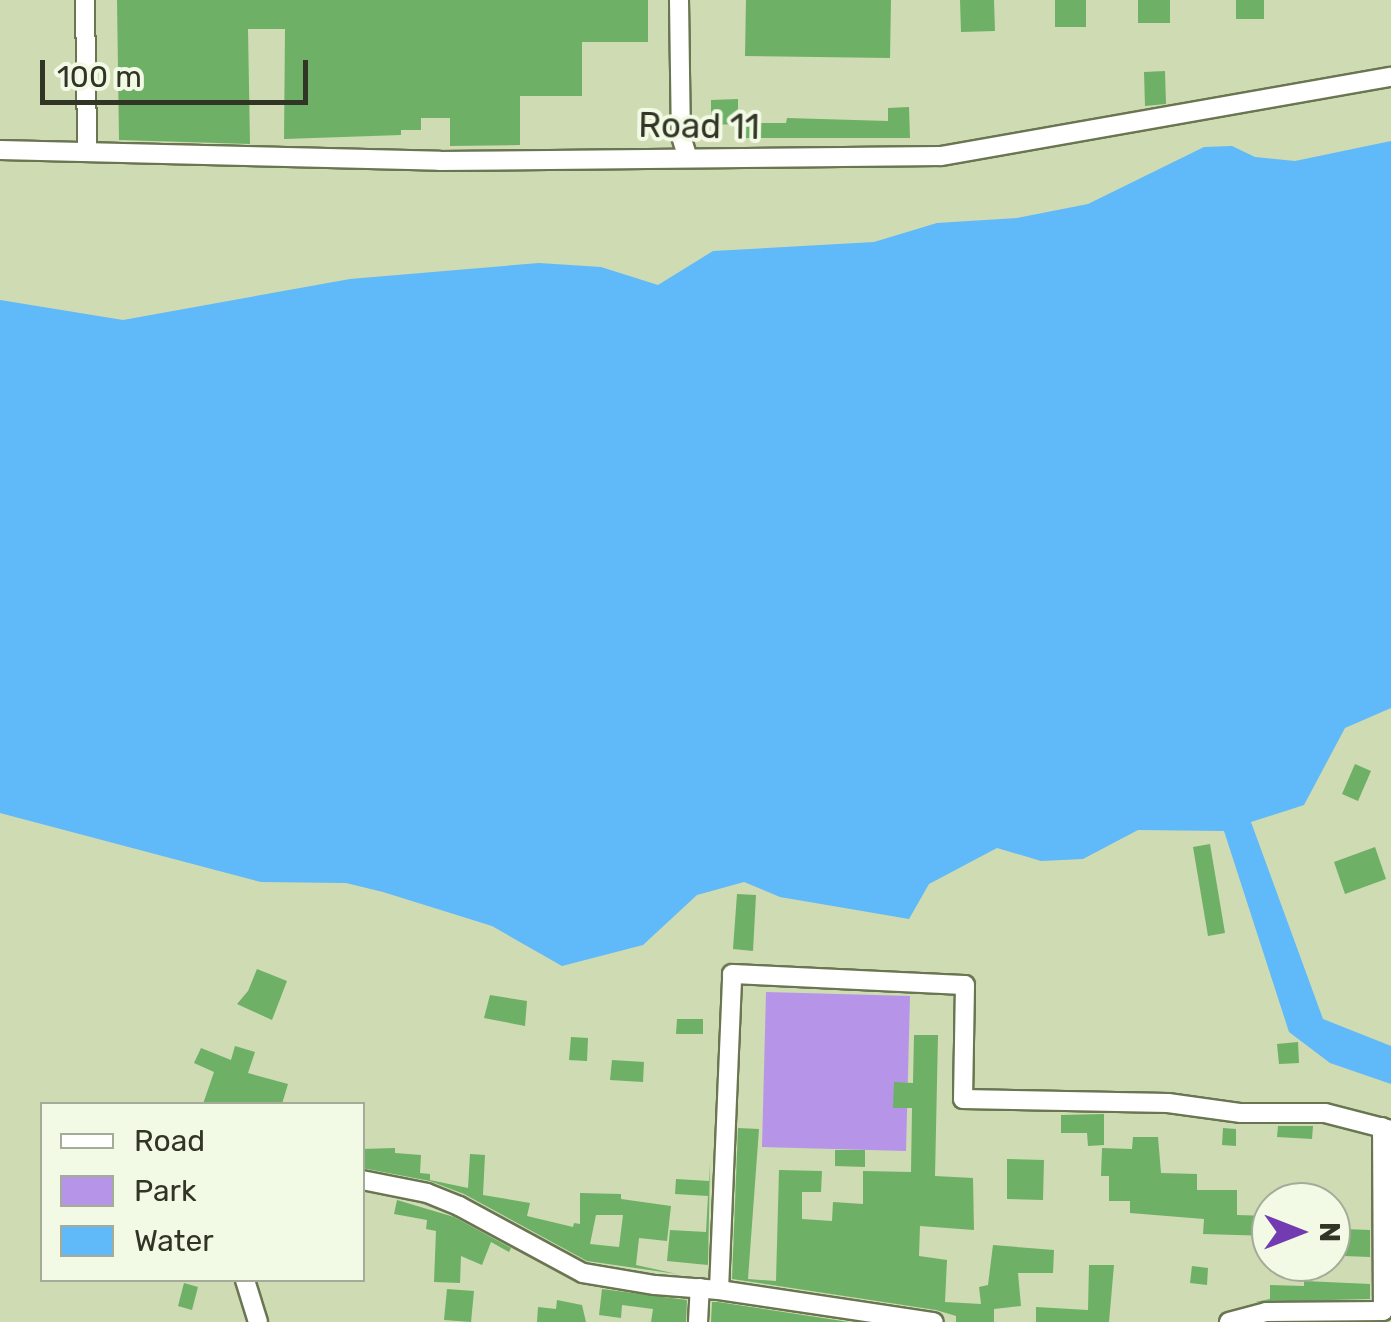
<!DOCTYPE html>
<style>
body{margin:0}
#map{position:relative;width:1391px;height:1322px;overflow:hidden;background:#cedbb3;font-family:Rubik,sans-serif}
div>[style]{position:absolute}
.green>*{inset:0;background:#b695e8}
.water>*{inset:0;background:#60b9f8}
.building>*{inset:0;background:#6eb066}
.roads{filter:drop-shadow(2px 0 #6a7551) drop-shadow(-2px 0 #6a7551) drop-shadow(0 2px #6a7551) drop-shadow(0 -2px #6a7551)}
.minor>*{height:18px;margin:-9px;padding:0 9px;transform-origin:9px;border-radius:9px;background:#fff}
span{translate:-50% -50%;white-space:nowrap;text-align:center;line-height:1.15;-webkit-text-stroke:8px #f2f9e5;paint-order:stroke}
.street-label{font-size:35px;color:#303525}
.legend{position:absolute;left:40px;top:1102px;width:325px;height:180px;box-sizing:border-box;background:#f2f9e5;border:2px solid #a4ab98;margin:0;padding:12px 18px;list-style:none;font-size:30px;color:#303525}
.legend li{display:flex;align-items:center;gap:20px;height:50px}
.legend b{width:50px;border:2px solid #a4ab98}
.north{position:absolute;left:1251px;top:1182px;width:100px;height:100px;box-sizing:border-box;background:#f2f9e5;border:2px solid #a4ab98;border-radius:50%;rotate:90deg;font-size:28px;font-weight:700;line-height:40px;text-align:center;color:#303525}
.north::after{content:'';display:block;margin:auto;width:35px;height:45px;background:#733bb2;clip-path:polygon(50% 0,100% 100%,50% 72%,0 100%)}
.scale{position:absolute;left:40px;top:60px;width:268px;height:45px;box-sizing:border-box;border:5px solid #303525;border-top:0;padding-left:12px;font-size:30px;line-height:35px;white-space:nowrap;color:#303525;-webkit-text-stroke:8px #f2f9e5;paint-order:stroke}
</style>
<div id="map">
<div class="green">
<i style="clip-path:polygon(766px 992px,910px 996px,906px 1151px,762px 1147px)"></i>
</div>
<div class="water">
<i style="clip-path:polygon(1391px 141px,1391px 708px,1345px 728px,1304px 805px,1251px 822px,1323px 1019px,1391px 1046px,1391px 1084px,1330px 1063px,1289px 1032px,1224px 831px,1138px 830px,1083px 859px,1041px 861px,997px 848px,929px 884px,909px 919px,780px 897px,744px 882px,697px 895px,643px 945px,562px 966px,492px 926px,383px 892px,346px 883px,261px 882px,0 813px,0 300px,123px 320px,350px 279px,539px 263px,601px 267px,658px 285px,713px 251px,874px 242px,937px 223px,1017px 218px,1088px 204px,1204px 147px,1232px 146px,1255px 157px,1295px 161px)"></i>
</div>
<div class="building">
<i style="clip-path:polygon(117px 0,648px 0,648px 42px,582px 42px,582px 96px,520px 96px,520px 145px,450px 146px,450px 118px,421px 118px,421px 130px,401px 130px,401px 135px,284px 139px,285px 29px,248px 29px,250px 144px,119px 140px)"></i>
<i style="clip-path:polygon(746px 0,891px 0,890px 58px,745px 56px)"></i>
<i style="clip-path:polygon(960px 0,994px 0,995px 31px,961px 32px)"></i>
<i style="clip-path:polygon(1055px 0,1086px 0,1086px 27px,1055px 27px)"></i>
<i style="clip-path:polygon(1138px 0,1170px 0,1170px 23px,1138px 23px)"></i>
<i style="clip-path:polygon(1236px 0,1264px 0,1264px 19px,1236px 19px)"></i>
<i style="clip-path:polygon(1165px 71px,1166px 104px,1145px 106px,1144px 72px)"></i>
<i style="clip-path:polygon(738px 99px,738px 124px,711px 125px,711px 100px)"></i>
<i style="clip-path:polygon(909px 107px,910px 138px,743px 138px,743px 123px,786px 123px,787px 118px,888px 121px,888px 108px)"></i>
<i style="clip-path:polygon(1355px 764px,1371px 771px,1358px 801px,1342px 794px)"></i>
<i style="clip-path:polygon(1210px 844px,1225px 933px,1208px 936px,1193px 847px)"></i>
<i style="clip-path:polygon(1375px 847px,1386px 879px,1345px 894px,1334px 862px)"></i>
<i style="clip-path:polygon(737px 894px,756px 895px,753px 951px,733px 949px)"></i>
<i style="clip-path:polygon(257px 969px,287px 981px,272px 1020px,237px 1004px,248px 991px)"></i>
<i style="clip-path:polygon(490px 995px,527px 1001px,525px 1026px,484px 1018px)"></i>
<i style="clip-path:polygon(677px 1019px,703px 1019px,703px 1034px,676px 1034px)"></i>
<i style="clip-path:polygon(914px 1035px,938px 1035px,935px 1176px,973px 1178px,974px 1230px,920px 1226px,919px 1256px,947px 1260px,945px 1302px,981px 1304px,979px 1287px,988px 1285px,993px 1245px,1054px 1250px,1053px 1273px,1018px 1273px,1021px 1306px,994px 1309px,994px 1322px,956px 1322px,956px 1316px,936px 1310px,732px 1279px,738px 1128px,759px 1129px,748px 1279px,776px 1281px,779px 1170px,822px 1171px,821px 1192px,802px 1192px,802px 1219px,832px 1221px,833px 1202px,863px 1204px,863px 1171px,911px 1172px,912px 1108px,893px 1108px,894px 1082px,913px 1083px)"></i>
<i style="clip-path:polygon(571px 1037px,588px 1038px,587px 1061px,569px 1060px)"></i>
<i style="clip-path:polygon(1298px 1042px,1299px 1063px,1279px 1064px,1277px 1044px)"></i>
<i style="clip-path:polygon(235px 1046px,255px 1052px,248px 1073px,288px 1084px,282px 1104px,203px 1104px,214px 1072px,194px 1063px,201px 1048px,231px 1060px)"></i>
<i style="clip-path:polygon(612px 1060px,644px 1062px,643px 1082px,610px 1080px)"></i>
<i style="clip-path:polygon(1104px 1114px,1104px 1145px,1088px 1146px,1087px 1133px,1061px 1133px,1061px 1115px)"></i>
<i style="clip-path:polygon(1278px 1126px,1313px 1126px,1312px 1139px,1277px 1137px)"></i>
<i style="clip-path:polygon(1223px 1128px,1236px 1129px,1236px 1146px,1222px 1145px)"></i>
<i style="clip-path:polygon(1133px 1137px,1158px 1137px,1161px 1173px,1197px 1174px,1197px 1190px,1237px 1190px,1237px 1215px,1271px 1216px,1271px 1236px,1203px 1234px,1204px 1219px,1130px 1213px,1130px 1201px,1109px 1201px,1109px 1176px,1101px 1176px,1102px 1148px,1132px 1149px)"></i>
<i style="clip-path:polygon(evenodd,395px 1148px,395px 1153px,421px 1155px,420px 1173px,430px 1174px,430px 1180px,468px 1188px,470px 1154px,485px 1155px,483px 1195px,530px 1203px,527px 1216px,573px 1227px,574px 1223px,580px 1224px,580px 1193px,621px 1194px,621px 1199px,671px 1206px,667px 1241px,639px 1238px,636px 1265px,677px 1274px,587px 1261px,464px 1194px,430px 1181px,362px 1168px,362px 1149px,395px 1148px,596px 1215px,623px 1215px,619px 1247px,590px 1244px,596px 1215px)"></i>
<i style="clip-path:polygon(835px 1150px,865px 1150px,865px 1167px,835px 1166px)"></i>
<i style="clip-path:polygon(1007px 1159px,1044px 1160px,1043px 1200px,1007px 1199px)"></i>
<i style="clip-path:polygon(710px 1162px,708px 1265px,667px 1261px,670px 1230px,706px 1232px,708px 1196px,675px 1194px,676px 1179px,709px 1181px)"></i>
<i style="clip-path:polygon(397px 1200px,454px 1217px,511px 1248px,509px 1252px,491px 1242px,482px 1265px,461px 1256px,460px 1283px,434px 1282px,436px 1231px,426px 1229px,427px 1220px,394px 1214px)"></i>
<i style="clip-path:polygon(1344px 1229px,1370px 1230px,1370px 1257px,1344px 1256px)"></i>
<i style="clip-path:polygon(1089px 1265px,1114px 1265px,1109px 1322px,1036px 1322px,1036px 1307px,1088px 1310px)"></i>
<i style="clip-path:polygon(1192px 1266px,1208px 1268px,1207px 1285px,1190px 1283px)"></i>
<i style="clip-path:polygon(1304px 1281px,1370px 1284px,1370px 1299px,1255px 1302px,1270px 1299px,1270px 1285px,1304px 1286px)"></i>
<i style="clip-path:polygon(184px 1283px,198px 1287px,192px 1310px,178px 1306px)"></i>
<i style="clip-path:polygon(447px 1289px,474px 1291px,471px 1322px,444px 1320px)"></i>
<i style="clip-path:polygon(602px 1289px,687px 1300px,686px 1322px,651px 1322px,653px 1309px,622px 1305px,621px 1318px,599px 1315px)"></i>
<i style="clip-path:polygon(557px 1300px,582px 1305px,586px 1322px,537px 1322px,538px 1307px,556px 1309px)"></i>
<i style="clip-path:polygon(712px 1302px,718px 1302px,849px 1322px,711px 1322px)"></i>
</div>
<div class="roads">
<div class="minor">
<i style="left:85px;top:0;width:151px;rotate:89.2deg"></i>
<i style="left:679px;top:0;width:136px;rotate:89.2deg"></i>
<i style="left:681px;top:136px;width:21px;rotate:73deg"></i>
<i style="left:0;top:150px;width:440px;rotate:1.4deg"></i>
<i style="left:440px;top:161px;width:501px;rotate:-0.57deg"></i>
<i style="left:941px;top:156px;width:457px;rotate:-10deg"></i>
<i style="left:362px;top:1180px;width:66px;rotate:11.3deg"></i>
<i style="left:427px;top:1193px;width:35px;rotate:22deg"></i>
<i style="left:459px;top:1206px;width:141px;rotate:28.4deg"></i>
<i style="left:583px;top:1273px;width:73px;rotate:9.5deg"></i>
<i style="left:655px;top:1285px;width:64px;rotate:4.5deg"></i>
<i style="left:719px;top:1290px;width:316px;rotate:-87.6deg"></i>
<i style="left:732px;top:974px;width:233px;rotate:2.7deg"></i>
<i style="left:965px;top:985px;width:114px;rotate:91deg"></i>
<i style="left:963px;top:1099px;width:205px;rotate:1.1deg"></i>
<i style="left:1168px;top:1103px;width:74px;rotate:7.8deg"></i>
<i style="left:1241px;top:1113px;width:84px"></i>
<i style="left:1325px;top:1113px;width:68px;rotate:14.4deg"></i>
<i style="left:245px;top:1280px;width:44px;rotate:72.8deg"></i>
<i style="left:719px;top:1290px;width:217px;rotate:8.5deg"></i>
<i style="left:698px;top:1322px;width:34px;rotate:-87deg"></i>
<i style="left:1229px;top:1322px;width:38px;rotate:-15deg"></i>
<i style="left:1266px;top:1312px;width:117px;rotate:-0.5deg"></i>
<i style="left:1383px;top:1311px;width:184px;rotate:-90.3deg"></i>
</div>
</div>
<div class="street-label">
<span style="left:699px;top:126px;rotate:1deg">Road 11</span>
</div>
<ul class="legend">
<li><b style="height:12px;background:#fff"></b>Road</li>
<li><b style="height:28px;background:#b695e8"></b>Park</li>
<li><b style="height:28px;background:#60b9f8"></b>Water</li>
</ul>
<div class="north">N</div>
<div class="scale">100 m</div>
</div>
